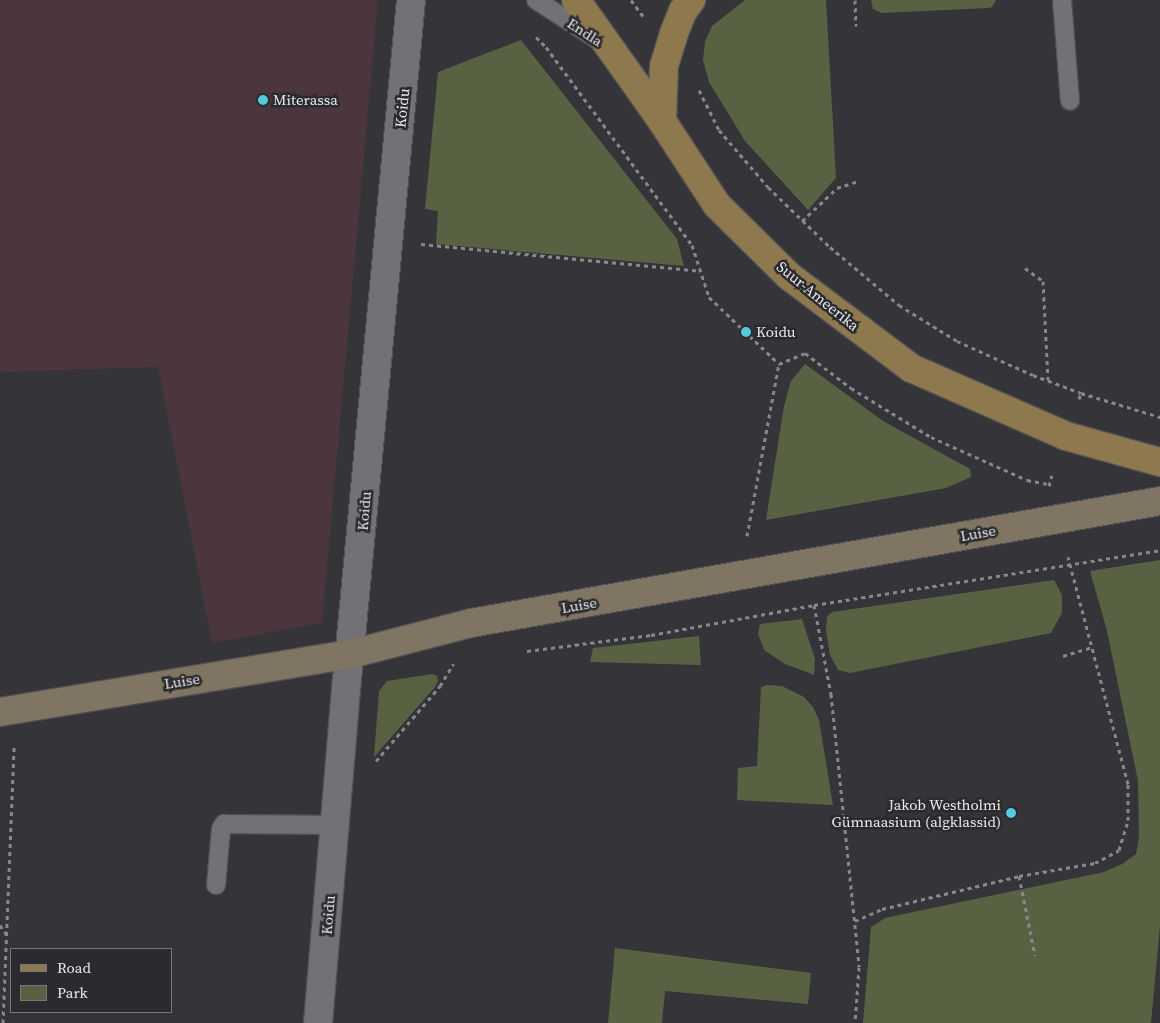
<!DOCTYPE html>
<meta charset="utf-8">
<style>
body{margin:0}
#map{position:relative;width:1160px;height:1023px;overflow:hidden;background:#343439;font-family:"Source Serif 4",serif}
div>[style]{position:absolute}
.commercial>*{inset:0;background:#4a363c}
.green>*{inset:0;background:#586243}
.path>*{height:3px;margin-top:-1.5px;transform-origin:0;background:repeating-linear-gradient(90deg,#88878c 0 4px,transparent 0 8px)}
.roads{filter:drop-shadow(1px 0 #515055) drop-shadow(-1px 0 #515055) drop-shadow(0 1px #515055) drop-shadow(0 -1px #515055)}
.lane>*{height:18px;margin:-9px;padding:0 9px;transform-origin:9px;border-radius:9px;background:#727177}
.street>*{height:28px;margin:-14px;padding:0 14px;transform-origin:14px;border-radius:14px;background:#727177}
.secondary>*{height:28px;margin:-14px;padding:0 14px;transform-origin:14px;border-radius:14px;background:#807562}
.primary>*{height:28px;margin:-14px;padding:0 14px;transform-origin:14px;border-radius:14px;background:#8e784d}
.dots>*{width:14px;height:14px;translate:-50% -50%;box-sizing:border-box;border:2px solid #2a2a2f;border-radius:50%}
span{translate:-50% -50%;white-space:nowrap;text-align:center;line-height:1.15;-webkit-text-stroke:5px #2a2a2f;paint-order:stroke}
.street-label{font-size:15px;color:#e9e8ec}
.poi-label{font-size:15px;color:#e9e8ec}
.left{translate:0 -50%;text-align:left}
.right{translate:-100% -50%;text-align:right}
.legend{position:absolute;left:10px;top:948px;width:162px;height:65px;box-sizing:border-box;background:#2a2a2f;border:1px solid #76767b;margin:0;padding:6px 9px;list-style:none;font-size:15px;color:#e9e8ec}
.legend li{display:flex;align-items:center;gap:10px;height:25px}
.legend b{width:25px;border:1px solid #76767b}
</style>
<div id="map">
<div class="commercial">
<i style="clip-path:polygon(0 0,378px 0,322px 623px,212px 643px,158px 367px,0 372px)"></i>
</div>
<div class="green">
<i style="clip-path:polygon(745px 0,826px 0,836px 178px,808px 210px,745px 141px,709px 82px,703px 60px,705px 41px,712px 26px)"></i>
<i style="clip-path:polygon(871px 0,996px 0,992px 7px,988px 8px,882px 13px,873px 9px)"></i>
<i style="clip-path:polygon(521px 40px,677px 239px,684px 266px,436px 244px,438px 211px,425px 209px,438px 72px)"></i>
<i style="clip-path:polygon(805px 364px,883px 421px,970px 469px,971px 477px,946px 488px,766px 520px,784px 406px,791px 381px)"></i>
<i style="clip-path:polygon(1160px 560px,1160px 926px,1151px 1023px,863px 1023px,871px 927px,885px 918px,1104px 872px,1122px 864px,1136px 854px,1139px 837px,1138px 781px,1107px 631px,1090px 571px)"></i>
<i style="clip-path:polygon(1054px 580px,1062px 595px,1062px 613px,1051px 633px,850px 673px,838px 670px,830px 655px,826px 630px,827px 617px,832px 612px)"></i>
<i style="clip-path:polygon(802px 619px,815px 659px,814px 675px,785px 664px,764px 650px,758px 634px,760px 624px)"></i>
<i style="clip-path:polygon(699px 636px,701px 665px,590px 662px,593px 648px)"></i>
<i style="clip-path:polygon(432px 674px,437px 676px,438px 681px,435px 687px,374px 757px,379px 691px,387px 681px)"></i>
<i style="clip-path:polygon(767px 685px,782px 686px,804px 697px,813px 707px,819px 720px,833px 805px,737px 800px,738px 768px,757px 766px,761px 687px)"></i>
<i style="clip-path:polygon(615px 948px,811px 973px,808px 1004px,665px 991px,662px 1023px,608px 1023px)"></i>
</div>
<div class="path">
<i style="left:631px;top:0;width:20px;rotate:53deg"></i>
<i style="left:855px;top:0;width:26px;rotate:88deg"></i>
<i style="left:536px;top:37px;width:14px;rotate:45deg"></i>
<i style="left:546px;top:47px;width:246px;rotate:53.6deg"></i>
<i style="left:692px;top:245px;width:55px;rotate:71.9deg"></i>
<i style="left:709px;top:297px;width:97px;rotate:43.7deg"></i>
<i style="left:779px;top:364px;width:28px;rotate:-23deg"></i>
<i style="left:805px;top:353px;width:58px;rotate:37.3deg"></i>
<i style="left:851px;top:388px;width:94px;rotate:31.5deg"></i>
<i style="left:931px;top:437px;width:105px;rotate:24.1deg"></i>
<i style="left:1027px;top:480px;width:21px;rotate:11deg"></i>
<i style="left:699px;top:90px;width:45px;rotate:63.4deg"></i>
<i style="left:719px;top:130px;width:75px;rotate:49.3deg"></i>
<i style="left:768px;top:187px;width:86px;rotate:44.1deg"></i>
<i style="left:830px;top:247px;width:90px;rotate:40deg"></i>
<i style="left:899px;top:305px;width:68px;rotate:31.8deg"></i>
<i style="left:957px;top:341px;width:83px;rotate:24.1deg"></i>
<i style="left:1033px;top:375px;width:51px;rotate:20.6deg"></i>
<i style="left:1081px;top:393px;width:83px;rotate:16.9deg"></i>
<i style="left:802px;top:221px;width:48px;rotate:-43.3deg"></i>
<i style="left:837px;top:188px;width:23px;rotate:-18deg"></i>
<i style="left:421px;top:244px;width:280px;rotate:5.5deg"></i>
<i style="left:1025px;top:268px;width:22px;rotate:36deg"></i>
<i style="left:1043px;top:281px;width:99px;rotate:87.1deg"></i>
<i style="left:1079px;top:399px;width:6px;rotate:-72deg"></i>
<i style="left:1049px;top:486px;width:11px;rotate:-75deg"></i>
<i style="left:747px;top:536px;width:175px;rotate:-79.5deg"></i>
<i style="left:814px;top:605px;width:91px;rotate:79.2deg"></i>
<i style="left:831px;top:694px;width:274px;rotate:84.1deg"></i>
<i style="left:859px;top:967px;width:56px;rotate:94.1deg"></i>
<i style="left:527px;top:651px;width:125px;rotate:-7.4deg"></i>
<i style="left:651px;top:635px;width:166px;rotate:-10.4deg"></i>
<i style="left:814px;top:605px;width:350px;rotate:-9deg"></i>
<i style="left:1063px;top:656px;width:31px;rotate:-17deg"></i>
<i style="left:376px;top:761px;width:99px;rotate:-49.5deg"></i>
<i style="left:440px;top:686px;width:26px;rotate:-59deg"></i>
<i style="left:1019px;top:876px;width:81px;rotate:78.6deg"></i>
<i style="left:855px;top:921px;width:30px;rotate:-24deg"></i>
<i style="left:882px;top:909px;width:141px;rotate:-13.5deg"></i>
<i style="left:1019px;top:876px;width:77px;rotate:-9.7deg"></i>
<i style="left:1095px;top:863px;width:27px;rotate:-28deg"></i>
<i style="left:1119px;top:850px;width:31px;rotate:-73deg"></i>
<i style="left:1128px;top:820px;width:36px;rotate:-90deg"></i>
<i style="left:1128px;top:784px;width:235px;rotate:-104.8deg"></i>
<i style="left:0;top:925px;width:11px;rotate:56deg"></i>
<i style="left:3px;top:1023px;width:279px;rotate:-87.7deg"></i>
</div>
<div class="roads">
<div class="lane">
<i style="left:536px;top:0;width:74px;rotate:32.8deg"></i>
<i style="left:1062px;top:0;width:101px;rotate:85.5deg"></i>
<i style="left:216px;top:885px;width:56px;rotate:-84.9deg"></i>
<i style="left:221px;top:829px;width:6px;rotate:-59deg"></i>
<i style="left:224px;top:824px;width:112px;rotate:0.5deg"></i>
</div>
<div class="street">
<i style="left:318px;top:1023px;width:344px;rotate:-85.2deg"></i>
<i style="left:347px;top:680px;width:683px;rotate:-84.62deg"></i>
</div>
<div class="secondary">
<i style="left:0;top:712px;width:356px;rotate:-9.4deg"></i>
<i style="left:351px;top:654px;width:124px;rotate:-14.5deg"></i>
<i style="left:471px;top:623px;width:700px;rotate:-10.04deg"></i>
</div>
<div class="primary">
<i style="left:576px;top:0;width:148px;rotate:54.6deg"></i>
<i style="left:662px;top:121px;width:100px;rotate:56.8deg"></i>
<i style="left:717px;top:205px;width:101px;rotate:44.6deg"></i>
<i style="left:789px;top:276px;width:153px;rotate:37deg"></i>
<i style="left:911px;top:368px;width:169px;rotate:23.7deg"></i>
<i style="left:1066px;top:436px;width:98px;rotate:15.5deg"></i>
<i style="left:662px;top:121px;width:55px;rotate:-87.9deg"></i>
<i style="left:664px;top:66px;width:34px;rotate:-73deg"></i>
<i style="left:674px;top:33px;width:24px;rotate:-68deg"></i>
<i style="left:683px;top:11px;width:14px;rotate:-54deg"></i>
</div>
</div>
<div class="dots">
<i style="left:263px;top:100px;background:#54cadd"></i>
<i style="left:746px;top:332px;background:#54cadd"></i>
<i style="left:1011px;top:813px;background:#54cadd"></i>
</div>
<div class="street-label">
<span style="left:585px;top:32px;rotate:33deg">Endla</span>
<span style="left:402px;top:108px;rotate:-84deg">Koidu</span>
<span style="left:818px;top:296px;rotate:39deg">Suur-Ameerika</span>
<span style="left:364px;top:511px;rotate:-85deg">Koidu</span>
<span style="left:978px;top:533px;rotate:-10deg">Luise</span>
<span style="left:579px;top:605px;rotate:-10deg">Luise</span>
<span style="left:182px;top:681px;rotate:-9deg">Luise</span>
<span style="left:328px;top:915px;rotate:-85deg">Koidu</span>
</div>
<div class="poi-label">
<span class="left" style="left:273px;top:100px">Miterassa</span>
<span class="left" style="left:756px;top:332px">Koidu</span>
<span class="right" style="left:1001px;top:813px">Jakob Westholmi<br>Gümnaasium (algklassid)</span>
</div>
<ul class="legend">
<li><b style="height:6px;background:#8e784d"></b>Road</li>
<li><b style="height:14px;background:#586243"></b>Park</li>
</ul>
</div>
